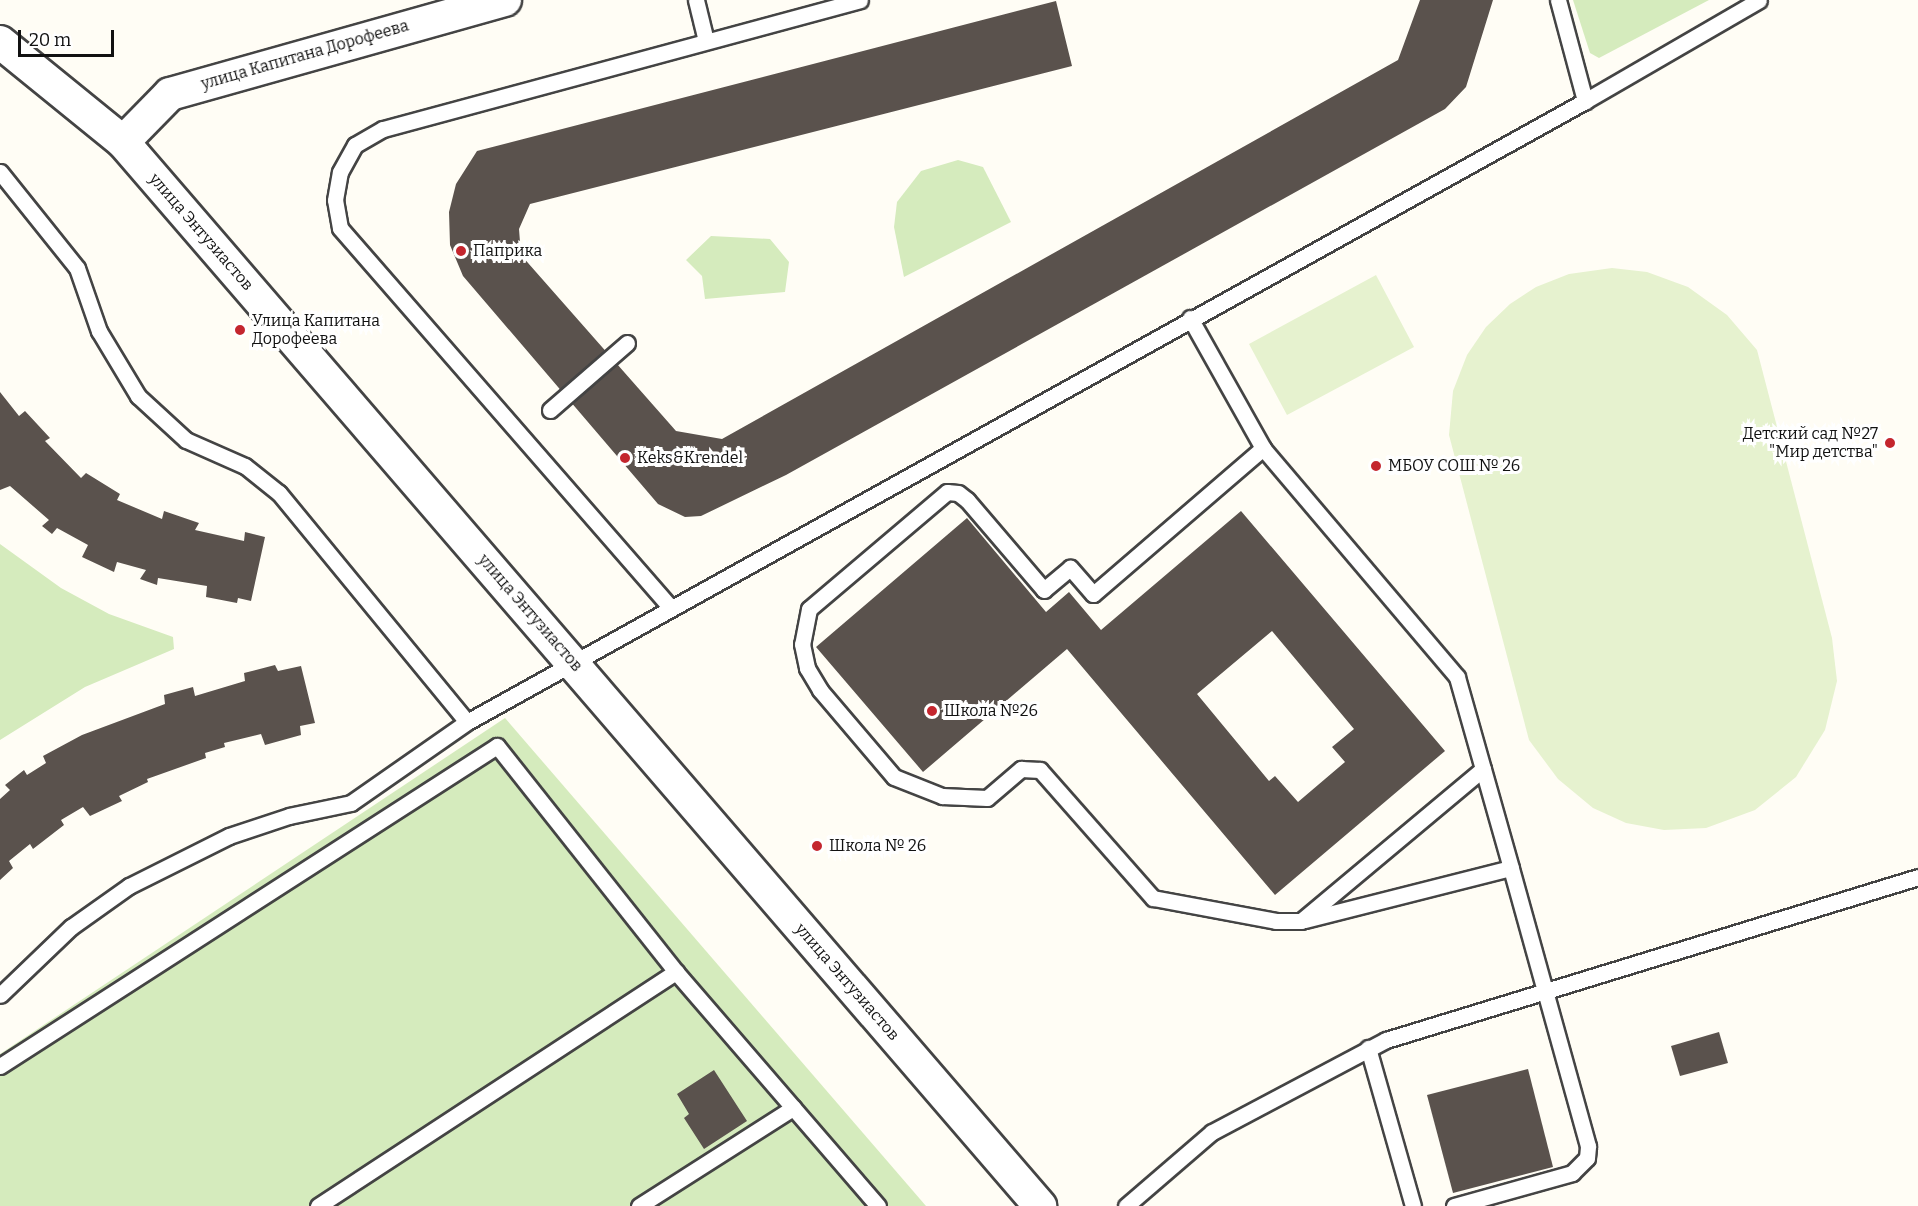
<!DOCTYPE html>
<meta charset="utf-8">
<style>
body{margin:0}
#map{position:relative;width:1918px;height:1206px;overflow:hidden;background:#fffdf5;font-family:Bitter,serif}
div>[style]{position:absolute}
.green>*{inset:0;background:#d5ebbd}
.pitch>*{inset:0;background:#e6f2cf}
.building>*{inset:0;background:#5a524d}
.roads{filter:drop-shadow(2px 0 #444) drop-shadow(-2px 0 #444) drop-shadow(0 2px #444) drop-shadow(0 -2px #444)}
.service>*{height:15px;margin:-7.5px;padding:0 7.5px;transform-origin:7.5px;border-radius:7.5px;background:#fff}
.minor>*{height:32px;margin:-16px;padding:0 16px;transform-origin:16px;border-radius:16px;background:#fff}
.dots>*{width:16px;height:16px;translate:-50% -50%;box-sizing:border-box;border:3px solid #fff;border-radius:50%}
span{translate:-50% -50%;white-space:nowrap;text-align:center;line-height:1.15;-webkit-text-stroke:6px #fff;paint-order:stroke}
.street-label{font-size:16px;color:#111}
.poi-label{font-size:16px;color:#111}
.left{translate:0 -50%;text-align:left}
.right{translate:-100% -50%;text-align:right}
.scale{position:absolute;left:18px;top:30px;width:96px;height:27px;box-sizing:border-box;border:3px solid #111;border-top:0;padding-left:8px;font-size:18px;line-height:21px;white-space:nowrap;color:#111;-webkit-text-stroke:4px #fff;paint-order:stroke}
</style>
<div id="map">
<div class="green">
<i style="clip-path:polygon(1573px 0,1709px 0,1599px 58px,1590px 53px)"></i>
<i style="clip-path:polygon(958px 160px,983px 167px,1011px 222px,904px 277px,894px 227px,897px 202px,921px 171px)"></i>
<i style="clip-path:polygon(711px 236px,770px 239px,789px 262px,785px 292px,705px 299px,702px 276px,686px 260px)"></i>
<i style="clip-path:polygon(0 544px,61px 588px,109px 614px,173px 637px,174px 649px,85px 687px,0 740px)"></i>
<i style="clip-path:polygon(505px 718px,926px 1206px,0 1206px,0 1054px)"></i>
</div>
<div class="pitch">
<i style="clip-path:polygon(1612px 268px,1647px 272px,1688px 287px,1727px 315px,1757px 350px,1832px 638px,1837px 681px,1825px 730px,1796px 777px,1755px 810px,1706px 828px,1664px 830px,1626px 823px,1593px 808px,1558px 779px,1529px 740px,1449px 435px,1453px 391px,1467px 355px,1486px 327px,1510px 304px,1536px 287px,1569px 274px)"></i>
<i style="clip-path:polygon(1376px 275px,1414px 347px,1287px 415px,1249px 344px)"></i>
</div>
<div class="building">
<i style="clip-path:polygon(1420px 0,1493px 0,1466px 87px,1445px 109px,786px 475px,701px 516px,685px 517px,658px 504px,463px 276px,450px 245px,449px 212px,456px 184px,477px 151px,1056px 1px,1072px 66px,530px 204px,519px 229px,521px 255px,676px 431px,722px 439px,1398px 60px)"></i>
<i style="clip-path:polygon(0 392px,19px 416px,25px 411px,50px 438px,45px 441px,81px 478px,86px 473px,120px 494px,117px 500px,162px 519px,164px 511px,199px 523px,195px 530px,244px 541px,245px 532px,265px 537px,251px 601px,238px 598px,237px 603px,206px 597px,207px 586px,158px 578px,157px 585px,140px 579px,146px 570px,117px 562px,114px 572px,82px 557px,88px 545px,57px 528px,52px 534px,42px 526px,49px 520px,10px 486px,0 490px)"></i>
<i style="clip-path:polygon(evenodd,1241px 511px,1445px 751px,1275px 895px,1067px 649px,923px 772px,816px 647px,967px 518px,1046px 612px,1069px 592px,1101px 630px,1241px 511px,1272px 631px,1354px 729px,1332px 747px,1345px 762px,1298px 802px,1275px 776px,1269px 781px,1197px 694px,1272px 631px)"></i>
<i style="clip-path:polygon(275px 665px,278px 671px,301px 666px,315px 723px,300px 726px,301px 735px,265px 745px,261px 734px,224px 743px,225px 747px,205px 753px,206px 758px,147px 779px,148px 782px,119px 796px,122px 801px,90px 816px,83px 807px,61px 820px,64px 825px,33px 849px,30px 844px,9px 861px,13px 868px,0 880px,0 799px,10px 790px,5px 785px,24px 770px,27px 775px,46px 763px,43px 756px,82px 735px,165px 704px,164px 695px,193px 687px,195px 696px,245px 681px,244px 673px)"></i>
<i style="clip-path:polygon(1719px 1032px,1728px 1063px,1680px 1076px,1671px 1046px)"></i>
<i style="clip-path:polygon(1528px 1069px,1553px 1167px,1453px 1193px,1427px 1095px)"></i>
<i style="clip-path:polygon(714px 1070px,747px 1121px,704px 1149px,684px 1118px,689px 1114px,677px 1094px)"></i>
</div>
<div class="roads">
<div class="service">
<i style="left:696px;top:0;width:42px;rotate:76.3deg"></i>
<i style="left:1558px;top:0;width:105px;rotate:75deg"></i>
<i style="left:0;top:172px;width:123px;rotate:51.3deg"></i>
<i style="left:77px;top:268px;width:67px;rotate:70.8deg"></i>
<i style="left:99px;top:331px;width:76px;rotate:59deg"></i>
<i style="left:138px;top:396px;width:65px;rotate:42.5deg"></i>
<i style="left:186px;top:440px;width:64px;rotate:23.8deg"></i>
<i style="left:245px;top:466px;width:43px;rotate:38.5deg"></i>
<i style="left:279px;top:493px;width:296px;rotate:50.6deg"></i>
<i style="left:467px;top:722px;width:141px;rotate:145.1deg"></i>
<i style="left:351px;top:803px;width:63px;rotate:168.2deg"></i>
<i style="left:289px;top:816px;width:63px;rotate:161.6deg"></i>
<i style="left:229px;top:836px;width:112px;rotate:153.4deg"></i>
<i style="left:129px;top:886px;width:71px;rotate:144.7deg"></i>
<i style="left:71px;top:927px;width:98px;rotate:136.2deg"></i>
<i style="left:1190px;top:318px;width:149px;rotate:60.7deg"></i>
<i style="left:1263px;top:448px;width:224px;rotate:139.3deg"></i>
<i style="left:1093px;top:594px;width:35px;rotate:-131deg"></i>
<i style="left:1070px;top:568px;width:34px;rotate:140deg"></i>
<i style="left:1044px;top:590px;width:118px;rotate:-130.5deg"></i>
<i style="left:967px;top:500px;width:11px;rotate:-142deg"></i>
<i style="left:958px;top:493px;width:11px;rotate:-175deg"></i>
<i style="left:947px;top:492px;width:181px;rotate:139.7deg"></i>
<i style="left:809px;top:609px;width:36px;rotate:101deg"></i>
<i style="left:802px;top:644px;width:25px;rotate:78deg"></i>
<i style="left:807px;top:668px;width:26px;rotate:59deg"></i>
<i style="left:820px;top:690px;width:114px;rotate:49.6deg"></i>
<i style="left:894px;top:777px;width:52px;rotate:21.6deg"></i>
<i style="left:942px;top:796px;width:45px;rotate:2.5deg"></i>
<i style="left:987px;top:798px;width:45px;rotate:-40.5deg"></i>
<i style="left:1021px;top:769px;width:19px;rotate:3deg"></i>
<i style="left:1040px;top:770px;width:171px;rotate:48.6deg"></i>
<i style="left:1153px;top:898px;width:125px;rotate:10.6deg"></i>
<i style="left:1276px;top:921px;width:25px"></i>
<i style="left:1301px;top:921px;width:237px;rotate:-39.9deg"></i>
<i style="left:1483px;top:769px;width:96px;rotate:-105.8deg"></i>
<i style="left:1457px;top:677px;width:300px;rotate:-130.3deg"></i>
<i style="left:550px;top:410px;width:102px;rotate:-41deg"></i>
<i style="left:671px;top:608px;width:504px;rotate:-131.06deg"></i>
<i style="left:340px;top:228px;width:28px;rotate:-100deg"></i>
<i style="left:335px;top:200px;width:28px;rotate:-80deg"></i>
<i style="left:340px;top:172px;width:31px;rotate:-61deg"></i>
<i style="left:355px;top:145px;width:32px;rotate:-30deg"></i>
<i style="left:383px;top:129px;width:494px;rotate:-15.1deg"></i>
<i style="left:467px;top:722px;width:1279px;rotate:-29.05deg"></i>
<i style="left:1585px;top:101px;width:201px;rotate:-30.1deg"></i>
<i style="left:1305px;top:920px;width:212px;rotate:-14.2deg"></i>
<i style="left:1511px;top:868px;width:103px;rotate:-105.8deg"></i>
<i style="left:1368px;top:1048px;width:164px;rotate:74.1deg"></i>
<i style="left:0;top:1066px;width:591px;rotate:-32.78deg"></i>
<i style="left:497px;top:746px;width:288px;rotate:51.6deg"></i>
<i style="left:676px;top:972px;width:309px;rotate:49.2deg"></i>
<i style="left:318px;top:1206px;width:428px;rotate:-33.2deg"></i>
<i style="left:639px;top:1206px;width:183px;rotate:-32.5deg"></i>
<i style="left:1126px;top:1206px;width:113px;rotate:-40.7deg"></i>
<i style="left:1212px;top:1132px;width:197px;rotate:-27.9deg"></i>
<i style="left:1386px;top:1040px;width:556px;rotate:-17.03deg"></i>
<i style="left:1454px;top:1206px;width:123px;rotate:-15.6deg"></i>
<i style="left:1572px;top:1173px;width:21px;rotate:-45deg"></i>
<i style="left:1587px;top:1158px;width:12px;rotate:-85deg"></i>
<i style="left:1588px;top:1146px;width:288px;rotate:-105.5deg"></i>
</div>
<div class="minor">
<i style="left:0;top:42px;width:159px;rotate:39.1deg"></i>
<i style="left:123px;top:142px;width:1405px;rotate:49.24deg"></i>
<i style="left:123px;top:142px;width:67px;rotate:-45.6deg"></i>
<i style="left:170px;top:94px;width:348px;rotate:-15.7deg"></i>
</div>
</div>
<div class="dots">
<i style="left:461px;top:251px;background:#c4262e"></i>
<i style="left:240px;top:330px;background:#c4262e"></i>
<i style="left:1890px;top:443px;background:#c4262e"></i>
<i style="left:625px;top:458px;background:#c4262e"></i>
<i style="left:1376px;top:466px;background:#c4262e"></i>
<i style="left:932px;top:711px;background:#c4262e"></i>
<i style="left:817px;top:846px;background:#c4262e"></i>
</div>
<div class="street-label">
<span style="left:305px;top:55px;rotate:-16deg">улица Капитана Дорофеева</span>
<span style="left:201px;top:232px;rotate:49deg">улица Энтузиастов</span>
<span style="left:530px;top:613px;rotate:49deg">улица Энтузиастов</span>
<span style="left:847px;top:982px;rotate:49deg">улица Энтузиастов</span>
</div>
<div class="poi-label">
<span class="left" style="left:473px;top:251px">Паприка</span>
<span class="left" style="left:252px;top:330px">Улица Капитана<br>Дорофеева</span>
<span class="right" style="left:1878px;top:443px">Детский сад №27<br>"Мир детства"</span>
<span class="left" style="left:637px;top:458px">Keks&amp;Krendel</span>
<span class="left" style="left:1388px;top:466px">МБОУ СОШ № 26</span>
<span class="left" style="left:944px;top:711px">Школа №26</span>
<span class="left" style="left:829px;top:846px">Школа № 26</span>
</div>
<div class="scale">20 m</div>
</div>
